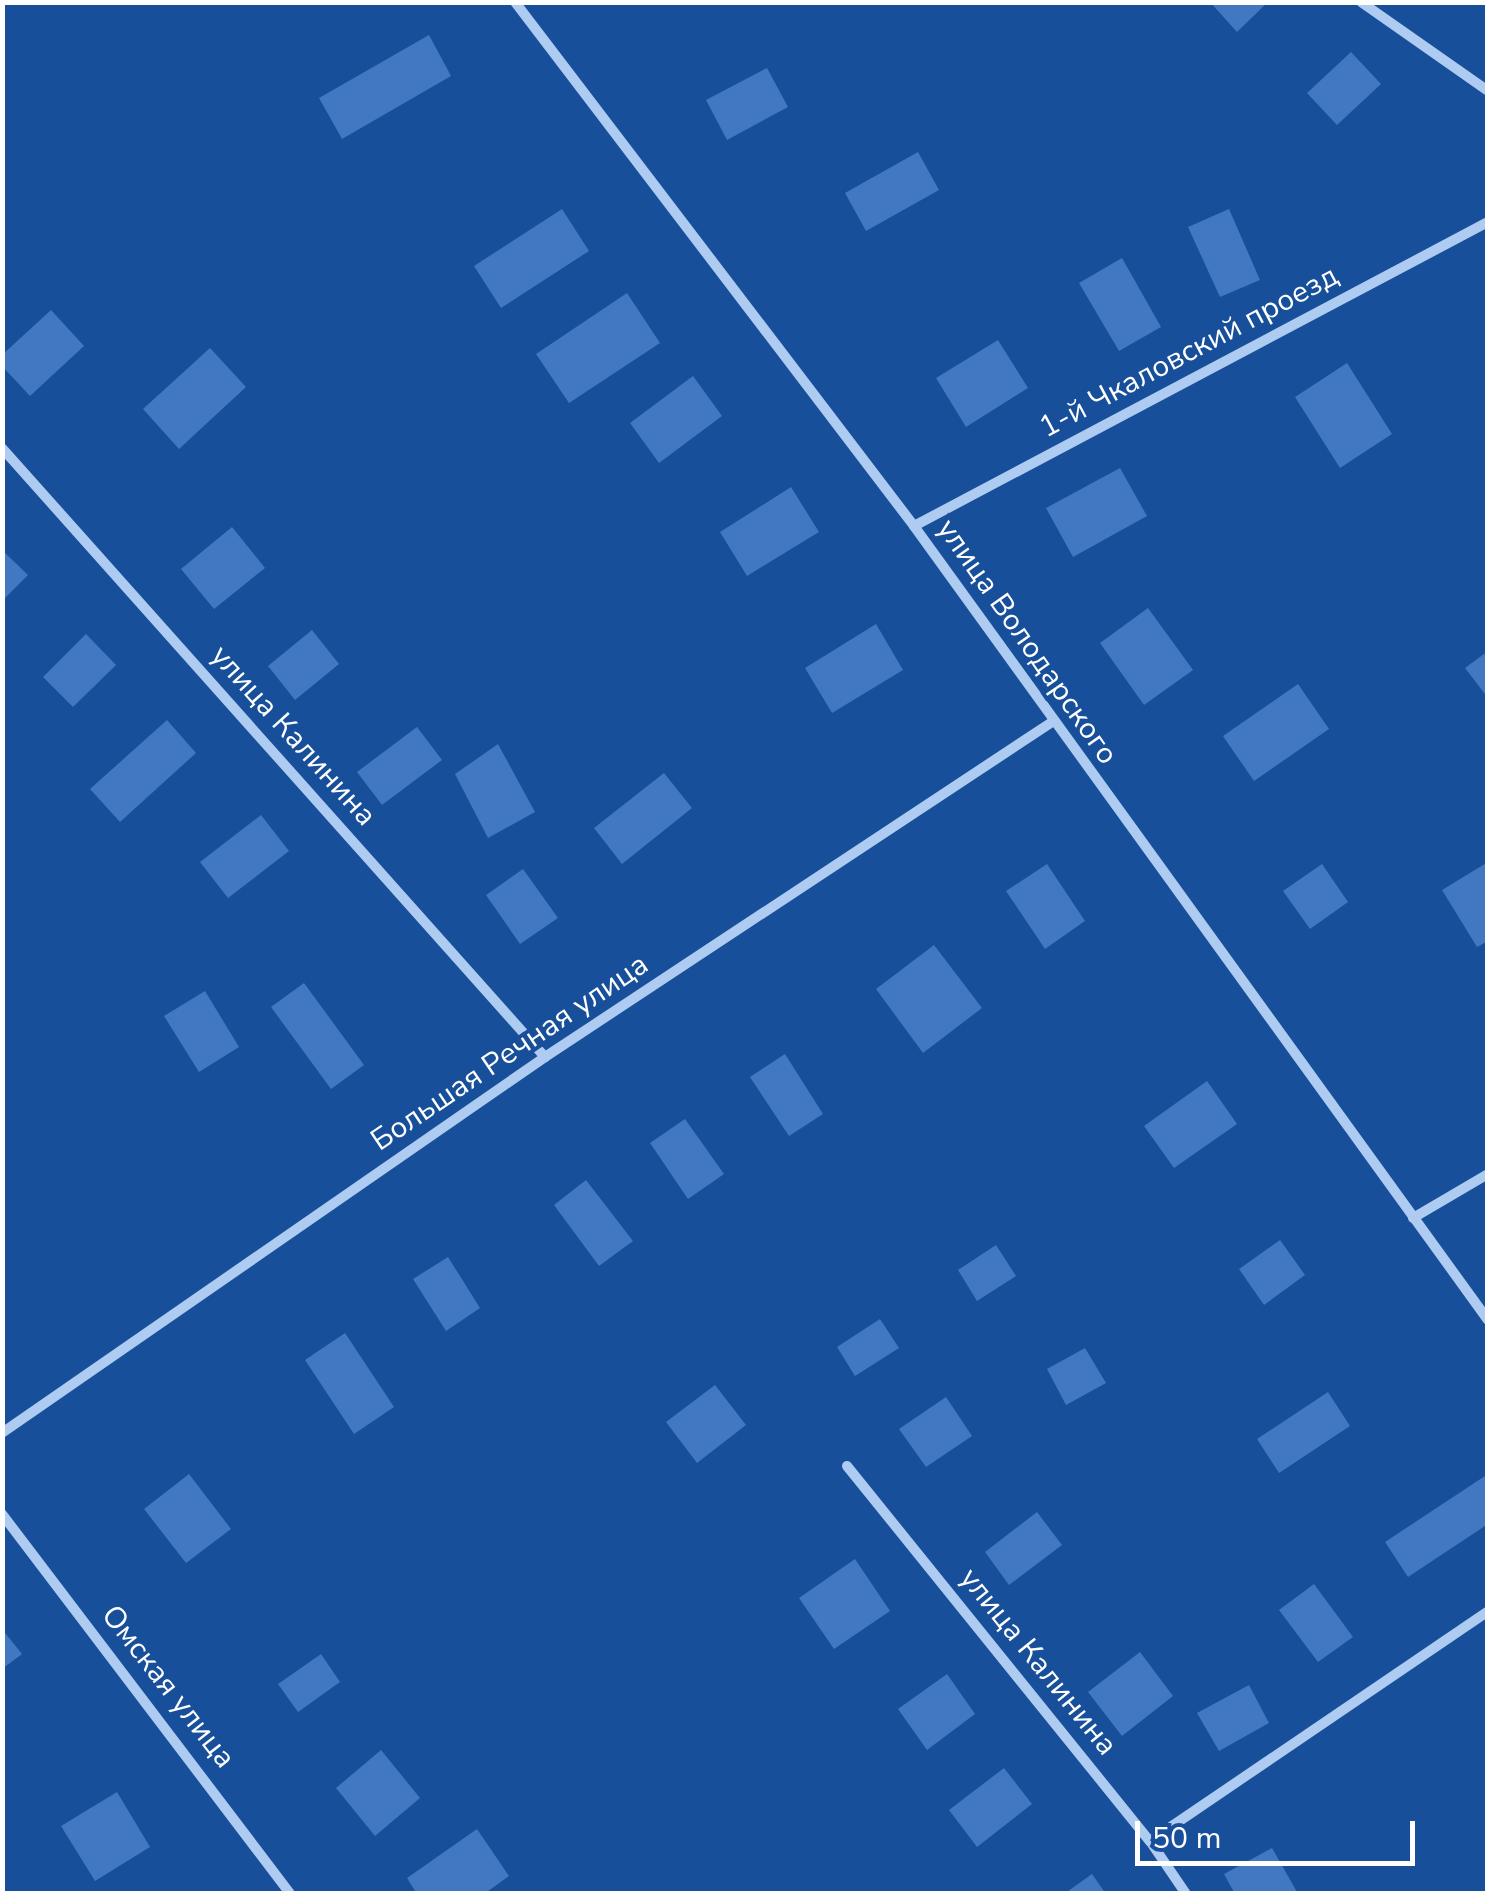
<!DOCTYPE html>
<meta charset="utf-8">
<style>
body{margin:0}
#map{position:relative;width:1490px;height:1896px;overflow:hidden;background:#184f9a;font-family:"Nunito Sans",sans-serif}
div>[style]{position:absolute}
.building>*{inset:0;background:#4178c1}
.street>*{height:10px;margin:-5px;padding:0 5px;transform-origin:5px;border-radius:5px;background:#aecbf2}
span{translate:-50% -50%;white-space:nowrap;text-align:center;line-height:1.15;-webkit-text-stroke:8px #184f9a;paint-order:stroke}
.street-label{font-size:30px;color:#fff}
.frame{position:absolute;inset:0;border:5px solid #fff;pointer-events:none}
.scale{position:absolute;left:1135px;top:1821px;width:280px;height:45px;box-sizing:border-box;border:5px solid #fff;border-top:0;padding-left:12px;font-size:30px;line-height:35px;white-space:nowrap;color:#fff;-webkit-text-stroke:8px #184f9a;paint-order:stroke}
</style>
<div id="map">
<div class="building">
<i style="clip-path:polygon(1210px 2px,1268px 2px,1237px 32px)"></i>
<i style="clip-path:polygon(429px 35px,451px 76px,342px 139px,319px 98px)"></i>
<i style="clip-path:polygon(1351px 52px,1381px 84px,1337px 125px,1307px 93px)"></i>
<i style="clip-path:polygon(767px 68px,788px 107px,727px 140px,706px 100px)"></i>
<i style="clip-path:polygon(918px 152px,939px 190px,866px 231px,845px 193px)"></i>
<i style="clip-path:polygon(562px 209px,589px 251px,501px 308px,474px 266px)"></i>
<i style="clip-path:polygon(1229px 209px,1260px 280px,1220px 297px,1188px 227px)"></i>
<i style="clip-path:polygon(1122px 258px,1161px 327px,1119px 351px,1079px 283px)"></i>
<i style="clip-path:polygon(627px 293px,660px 343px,569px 403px,536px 354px)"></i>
<i style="clip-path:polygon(51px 310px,84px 346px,30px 396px,2px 366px,2px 355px)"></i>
<i style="clip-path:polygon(998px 340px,1028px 388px,966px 427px,936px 378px)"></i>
<i style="clip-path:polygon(210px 348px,246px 387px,179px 449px,143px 409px)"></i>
<i style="clip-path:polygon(1347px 363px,1392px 434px,1340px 468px,1295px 397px)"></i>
<i style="clip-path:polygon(693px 376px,722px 416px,659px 463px,630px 423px)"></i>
<i style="clip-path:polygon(1120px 468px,1147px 516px,1073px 557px,1046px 508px)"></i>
<i style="clip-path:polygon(791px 487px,819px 532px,747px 576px,720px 532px)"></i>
<i style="clip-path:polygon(232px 527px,265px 568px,214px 609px,181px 569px)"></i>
<i style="clip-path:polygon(2px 550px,28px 575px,2px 601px)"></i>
<i style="clip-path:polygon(1148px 608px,1193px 670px,1144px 705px,1100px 643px)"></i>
<i style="clip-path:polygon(876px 624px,903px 670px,832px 713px,805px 668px)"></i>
<i style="clip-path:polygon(312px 630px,339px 664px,295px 700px,268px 666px)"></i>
<i style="clip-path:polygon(86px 634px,116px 665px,73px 707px,43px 677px)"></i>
<i style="clip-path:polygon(1488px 651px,1488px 698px,1465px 668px)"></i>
<i style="clip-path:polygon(1298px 684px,1329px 729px,1254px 781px,1223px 736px)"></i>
<i style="clip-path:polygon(167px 720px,196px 753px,120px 822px,90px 789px)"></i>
<i style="clip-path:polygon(417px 727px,442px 760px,382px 805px,357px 772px)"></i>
<i style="clip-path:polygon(498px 744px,535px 812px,488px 838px,455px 774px)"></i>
<i style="clip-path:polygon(664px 773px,692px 808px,622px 864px,594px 828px)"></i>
<i style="clip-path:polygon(261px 815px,289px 851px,228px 898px,200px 862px)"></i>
<i style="clip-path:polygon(1488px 862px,1488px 941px,1477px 947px,1442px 890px)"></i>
<i style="clip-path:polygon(1047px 864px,1085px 921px,1045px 949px,1006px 891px)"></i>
<i style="clip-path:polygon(1322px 864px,1348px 902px,1310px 929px,1283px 891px)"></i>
<i style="clip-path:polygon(523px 869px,558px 918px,520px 944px,486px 895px)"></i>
<i style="clip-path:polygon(934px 945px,982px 1008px,923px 1053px,876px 989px)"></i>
<i style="clip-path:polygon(304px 983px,364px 1065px,331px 1089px,271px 1007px)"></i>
<i style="clip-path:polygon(205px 991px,239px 1047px,199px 1072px,164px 1016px)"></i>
<i style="clip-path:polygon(785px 1054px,823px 1114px,789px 1136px,750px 1077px)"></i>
<i style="clip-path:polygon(1207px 1081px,1237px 1124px,1174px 1168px,1144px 1126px)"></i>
<i style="clip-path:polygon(685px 1119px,724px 1174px,688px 1199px,650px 1143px)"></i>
<i style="clip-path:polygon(586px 1180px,633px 1241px,599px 1266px,554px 1205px)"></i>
<i style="clip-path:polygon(1280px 1240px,1305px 1275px,1264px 1305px,1239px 1269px)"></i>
<i style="clip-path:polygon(996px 1245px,1016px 1276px,977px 1301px,958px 1270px)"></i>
<i style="clip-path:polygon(448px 1257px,480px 1308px,446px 1331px,413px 1279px)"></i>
<i style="clip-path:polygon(880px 1319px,899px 1348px,855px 1376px,837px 1347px)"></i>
<i style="clip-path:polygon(345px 1333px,394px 1407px,354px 1434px,305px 1360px)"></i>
<i style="clip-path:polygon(1085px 1348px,1106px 1383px,1066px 1405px,1047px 1369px)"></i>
<i style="clip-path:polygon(715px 1385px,746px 1425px,697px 1463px,666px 1422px)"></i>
<i style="clip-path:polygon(1328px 1392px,1350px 1426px,1279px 1473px,1257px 1439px)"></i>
<i style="clip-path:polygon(946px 1397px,972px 1436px,926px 1467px,899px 1429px)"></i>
<i style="clip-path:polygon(189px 1474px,231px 1529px,186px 1563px,144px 1509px)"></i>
<i style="clip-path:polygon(1488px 1474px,1488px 1524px,1408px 1577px,1385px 1542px)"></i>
<i style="clip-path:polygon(1037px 1512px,1062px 1545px,1009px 1585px,985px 1552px)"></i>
<i style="clip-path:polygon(855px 1559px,890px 1611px,834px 1649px,799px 1598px)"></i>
<i style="clip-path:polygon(1314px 1584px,1353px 1637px,1318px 1662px,1279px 1610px)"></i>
<i style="clip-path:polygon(2px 1629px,22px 1654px,2px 1669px)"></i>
<i style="clip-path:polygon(1140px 1652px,1173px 1696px,1122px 1736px,1088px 1692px)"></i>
<i style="clip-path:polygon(321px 1654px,340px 1682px,298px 1712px,278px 1684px)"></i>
<i style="clip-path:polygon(947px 1674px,975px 1714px,927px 1750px,898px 1709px)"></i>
<i style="clip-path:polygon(1249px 1685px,1269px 1723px,1219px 1751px,1197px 1713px)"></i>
<i style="clip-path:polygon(381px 1750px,420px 1798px,375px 1836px,336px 1788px)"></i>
<i style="clip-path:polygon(1004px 1768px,1032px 1804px,977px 1847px,949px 1810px)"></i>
<i style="clip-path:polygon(117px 1792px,150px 1847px,95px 1881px,61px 1826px)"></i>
<i style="clip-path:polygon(477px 1829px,509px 1876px,484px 1894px,417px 1894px,407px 1878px)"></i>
<i style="clip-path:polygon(1272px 1848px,1297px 1892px,1235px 1894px,1224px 1874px)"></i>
<i style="clip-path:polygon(1092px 1874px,1106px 1894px,1064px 1894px)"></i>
</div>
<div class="street">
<i style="left:515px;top:2px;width:659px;rotate:52.71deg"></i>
<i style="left:914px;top:526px;width:980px;rotate:54.14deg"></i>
<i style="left:1361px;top:2px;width:155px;rotate:35deg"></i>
<i style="left:2px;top:448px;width:816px;rotate:48.28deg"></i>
<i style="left:914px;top:526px;width:650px;rotate:-27.91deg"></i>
<i style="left:1413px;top:1218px;width:87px;rotate:-30.4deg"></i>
<i style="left:2px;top:1433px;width:660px;rotate:-34.7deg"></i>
<i style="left:545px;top:1057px;width:608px;rotate:-33.45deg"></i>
<i style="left:847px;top:1466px;width:482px;rotate:51.1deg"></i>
<i style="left:1150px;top:1841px;width:64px;rotate:55.8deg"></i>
<i style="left:2px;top:1514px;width:477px;rotate:52.8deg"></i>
<i style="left:1150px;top:1841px;width:409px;rotate:-34.2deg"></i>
</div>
<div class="street-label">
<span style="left:1189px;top:352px;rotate:-28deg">1-й Чкаловский проезд</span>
<span style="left:1027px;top:642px;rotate:55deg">улица Володарского</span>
<span style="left:293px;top:736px;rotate:48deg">улица Калинина</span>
<span style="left:510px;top:1053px;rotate:-34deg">Большая Речная улица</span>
<span style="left:1038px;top:1662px;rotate:51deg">улица Калинина</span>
<span style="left:168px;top:1687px;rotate:52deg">Омская улица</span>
</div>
<div class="frame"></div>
<div class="scale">50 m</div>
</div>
